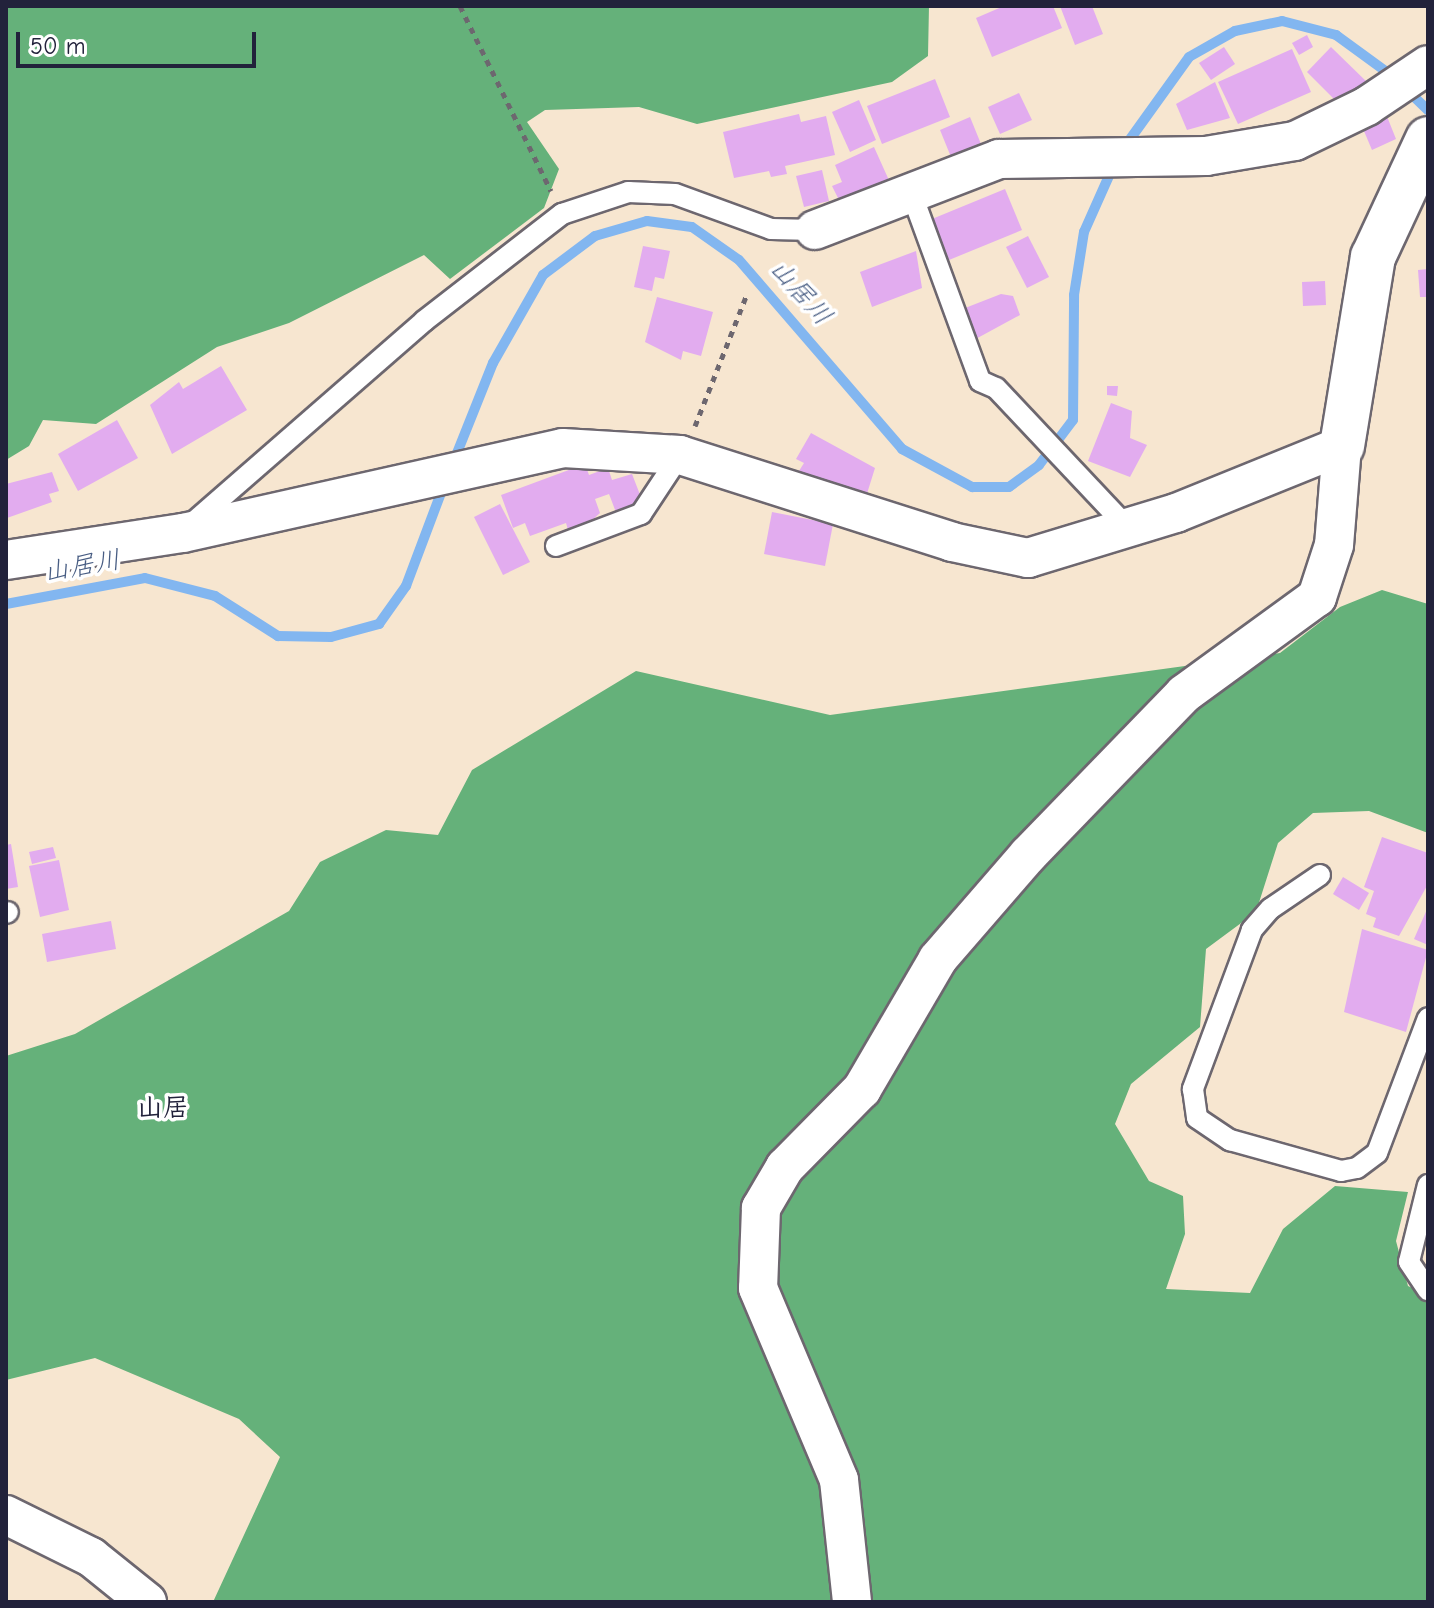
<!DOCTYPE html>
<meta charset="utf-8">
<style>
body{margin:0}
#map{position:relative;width:1434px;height:1608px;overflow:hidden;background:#f7e6d0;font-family:"Comic Neue","Klee One",sans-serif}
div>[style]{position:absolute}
.forest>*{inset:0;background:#65b17a}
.stream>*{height:10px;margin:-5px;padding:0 5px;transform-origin:5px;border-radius:5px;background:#82b6f0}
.building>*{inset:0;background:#e2acef}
.path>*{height:5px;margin-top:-2.5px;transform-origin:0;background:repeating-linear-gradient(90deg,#6d676f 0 6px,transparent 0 12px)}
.roads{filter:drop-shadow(2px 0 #6d676f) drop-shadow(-2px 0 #6d676f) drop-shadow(0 2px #6d676f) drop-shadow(0 -2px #6d676f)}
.service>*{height:20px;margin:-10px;padding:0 10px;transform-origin:10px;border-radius:10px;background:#fff}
.minor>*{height:38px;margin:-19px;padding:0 19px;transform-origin:19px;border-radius:19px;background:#fff}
.tertiary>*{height:44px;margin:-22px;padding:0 22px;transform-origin:22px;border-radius:22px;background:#fff}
span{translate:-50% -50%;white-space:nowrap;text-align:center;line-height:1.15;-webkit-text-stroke:7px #fff;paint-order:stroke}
.water-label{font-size:26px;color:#485d83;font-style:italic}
.neighbourhood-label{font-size:26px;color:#22223b;font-weight:700}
.frame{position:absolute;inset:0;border:8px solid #22223b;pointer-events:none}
.scale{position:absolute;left:16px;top:32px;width:240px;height:36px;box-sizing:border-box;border:4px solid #22223b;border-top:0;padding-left:10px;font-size:24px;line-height:28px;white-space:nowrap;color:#22223b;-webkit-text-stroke:6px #fff;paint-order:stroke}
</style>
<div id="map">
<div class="forest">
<i style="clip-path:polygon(6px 6px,929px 6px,928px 56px,892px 82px,697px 124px,639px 107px,545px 110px,527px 122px,559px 169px,544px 208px,450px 279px,424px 255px,289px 323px,217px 347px,96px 424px,43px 420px,29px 446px,6px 460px)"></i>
<i style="clip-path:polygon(1382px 590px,1428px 604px,1428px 833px,1369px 811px,1313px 813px,1278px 843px,1256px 912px,1206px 949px,1200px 1027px,1131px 1084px,1115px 1124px,1149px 1181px,1183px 1196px,1185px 1234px,1166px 1289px,1250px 1293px,1283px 1229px,1335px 1186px,1408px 1192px,1396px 1241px,1408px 1286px,1428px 1295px,1428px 1602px,213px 1602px,280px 1457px,239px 1419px,95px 1358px,6px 1380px,6px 1056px,75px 1034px,289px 911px,320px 862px,386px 830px,438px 835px,472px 770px,636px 671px,830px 715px,1280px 653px,1340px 607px)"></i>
</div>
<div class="stream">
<i style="left:1407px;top:90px;width:29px;rotate:44deg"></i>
<i style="left:1123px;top:149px;width:113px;rotate:-54.3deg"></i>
<i style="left:1189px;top:57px;width:53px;rotate:-29.5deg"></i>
<i style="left:1235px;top:31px;width:48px;rotate:-12deg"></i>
<i style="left:1282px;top:21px;width:56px;rotate:14.5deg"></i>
<i style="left:1336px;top:35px;width:73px;rotate:36.1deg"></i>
<i style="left:453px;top:463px;width:108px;rotate:-68.2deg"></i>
<i style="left:493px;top:363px;width:101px;rotate:-60.4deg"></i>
<i style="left:543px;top:275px;width:65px;rotate:-36.9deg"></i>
<i style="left:595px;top:236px;width:54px;rotate:-16.1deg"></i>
<i style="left:647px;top:221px;width:45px;rotate:7.6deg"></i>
<i style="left:692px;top:227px;width:57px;rotate:35.1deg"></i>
<i style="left:739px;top:260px;width:250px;rotate:49.2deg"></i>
<i style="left:902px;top:449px;width:80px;rotate:28.5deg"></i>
<i style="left:972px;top:487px;width:37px"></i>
<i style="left:1009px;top:487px;width:37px;rotate:-36deg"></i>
<i style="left:1039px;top:465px;width:56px;rotate:-52.9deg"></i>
<i style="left:1073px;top:420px;width:125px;rotate:-89.5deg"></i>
<i style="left:1074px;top:295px;width:64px;rotate:-81deg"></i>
<i style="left:1084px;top:232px;width:71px;rotate:-66deg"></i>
<i style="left:6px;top:604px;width:141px;rotate:-10.6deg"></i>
<i style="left:145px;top:578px;width:72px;rotate:14.4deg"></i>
<i style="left:215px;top:596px;width:75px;rotate:32.4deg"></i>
<i style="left:278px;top:636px;width:53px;rotate:1.1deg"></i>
<i style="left:331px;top:637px;width:50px;rotate:-15.2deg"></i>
<i style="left:379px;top:624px;width:47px;rotate:-54.6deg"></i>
<i style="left:406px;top:586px;width:108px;rotate:-69.4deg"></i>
</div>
<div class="building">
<i style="clip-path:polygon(1004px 6px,1053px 6px,1062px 28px,992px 57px,976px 18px)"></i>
<i style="clip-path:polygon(1060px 6px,1092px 6px,1103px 34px,1075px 45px)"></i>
<i style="clip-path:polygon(1307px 35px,1313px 47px,1299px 55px,1292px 43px)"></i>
<i style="clip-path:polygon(1224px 47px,1235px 64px,1211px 80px,1199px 63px)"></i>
<i style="clip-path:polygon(1331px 47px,1370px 85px,1345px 110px,1307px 72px)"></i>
<i style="clip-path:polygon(1292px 49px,1311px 92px,1238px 124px,1218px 82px)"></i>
<i style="clip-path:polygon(935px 79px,950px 117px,882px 144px,867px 106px)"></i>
<i style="clip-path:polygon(1215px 82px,1230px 118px,1187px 130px,1176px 104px)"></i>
<i style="clip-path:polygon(1019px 93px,1032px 120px,1000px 134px,988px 107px)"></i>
<i style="clip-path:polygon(859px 100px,876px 140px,850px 152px,832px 112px)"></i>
<i style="clip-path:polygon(799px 114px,801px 122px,826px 116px,835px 155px,785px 166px,787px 174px,771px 177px,769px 171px,734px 178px,723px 132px)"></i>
<i style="clip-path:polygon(1386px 114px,1396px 139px,1372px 150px,1361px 124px)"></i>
<i style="clip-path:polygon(970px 117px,983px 149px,953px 162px,940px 130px)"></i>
<i style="clip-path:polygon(874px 147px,892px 187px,851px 206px,847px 196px,839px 200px,832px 186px,842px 182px,835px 165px)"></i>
<i style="clip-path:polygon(822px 170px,829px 201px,804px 207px,796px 176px)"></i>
<i style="clip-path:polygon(1005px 189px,1022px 230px,949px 260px,932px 219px)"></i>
<i style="clip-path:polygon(1028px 236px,1049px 277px,1027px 288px,1006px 247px)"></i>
<i style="clip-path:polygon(643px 246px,670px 251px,664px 279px,655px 277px,652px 291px,634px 287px)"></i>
<i style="clip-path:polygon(916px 251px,922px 288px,872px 307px,860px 272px)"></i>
<i style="clip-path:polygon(1428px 269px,1428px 297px,1420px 297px,1418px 270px)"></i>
<i style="clip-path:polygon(1325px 281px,1326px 305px,1303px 306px,1302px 282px)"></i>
<i style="clip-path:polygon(1001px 294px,1013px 296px,1020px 315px,972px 341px,960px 310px)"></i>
<i style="clip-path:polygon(657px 297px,713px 312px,701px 356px,683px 351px,681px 360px,645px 342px)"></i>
<i style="clip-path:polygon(221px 366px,247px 410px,172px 454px,150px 405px,179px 382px,183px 389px)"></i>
<i style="clip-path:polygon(1107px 386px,1118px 386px,1117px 396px,1107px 395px)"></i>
<i style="clip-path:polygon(1111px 403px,1132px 411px,1130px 438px,1147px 445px,1130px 477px,1088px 461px)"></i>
<i style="clip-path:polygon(117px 420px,138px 458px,78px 491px,58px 454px)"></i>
<i style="clip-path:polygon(811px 433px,875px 468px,865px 500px,799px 471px,804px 463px,796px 459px)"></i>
<i style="clip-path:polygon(585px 464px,589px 475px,608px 468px,612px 480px,632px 474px,644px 505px,617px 515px,609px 494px,595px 499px,600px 513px,590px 522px,568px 530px,566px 523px,530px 536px,525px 523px,513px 528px,501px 495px)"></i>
<i style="clip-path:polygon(52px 472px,59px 491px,49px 494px,52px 502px,7px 518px,6px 484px)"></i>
<i style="clip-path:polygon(500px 504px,530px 562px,503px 575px,474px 517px)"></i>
<i style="clip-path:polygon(772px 512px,833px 524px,825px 566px,764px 554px)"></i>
<i style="clip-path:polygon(1382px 837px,1428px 853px,1428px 884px,1399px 936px,1373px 927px,1376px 918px,1366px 914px,1374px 891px,1364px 887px)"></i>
<i style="clip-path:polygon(11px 844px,18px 887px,6px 889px,6px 845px)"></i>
<i style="clip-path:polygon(53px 847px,56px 858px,32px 864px,29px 852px)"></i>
<i style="clip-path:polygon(59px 860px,69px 910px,40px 917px,29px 866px)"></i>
<i style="clip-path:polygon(1343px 877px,1369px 893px,1359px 910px,1333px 894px)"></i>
<i style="clip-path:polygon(1428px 907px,1428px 945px,1414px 939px)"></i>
<i style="clip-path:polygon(111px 921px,116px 949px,47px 962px,42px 934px)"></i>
<i style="clip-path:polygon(1362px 929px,1428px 950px,1406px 1032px,1344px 1012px)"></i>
</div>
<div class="path">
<i style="left:460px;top:6px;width:206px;rotate:63.8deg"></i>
<i style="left:695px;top:426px;width:142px;rotate:-68.5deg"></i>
</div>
<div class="roads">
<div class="service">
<i style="left:911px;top:192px;width:201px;rotate:69.9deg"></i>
<i style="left:980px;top:381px;width:17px;rotate:24deg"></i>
<i style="left:996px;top:388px;width:192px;rotate:46.7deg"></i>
<i style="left:188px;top:527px;width:313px;rotate:-41.1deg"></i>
<i style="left:424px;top:321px;width:175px;rotate:-37.8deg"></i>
<i style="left:562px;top:214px;width:70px;rotate:-18.4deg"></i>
<i style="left:628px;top:192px;width:47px;rotate:2.4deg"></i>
<i style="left:675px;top:194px;width:102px;rotate:20deg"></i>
<i style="left:771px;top:229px;width:44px;rotate:1.3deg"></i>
<i style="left:556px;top:546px;width:91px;rotate:-20.6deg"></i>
<i style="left:641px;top:514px;width:71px;rotate:-56.5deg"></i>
<i style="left:1320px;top:875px;width:60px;rotate:145.8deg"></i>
<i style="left:1270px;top:909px;width:28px;rotate:131deg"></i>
<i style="left:1252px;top:930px;width:170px;rotate:110.4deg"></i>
<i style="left:1193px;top:1089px;width:29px;rotate:82deg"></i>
<i style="left:1197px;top:1118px;width:40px;rotate:34deg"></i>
<i style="left:1230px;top:1140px;width:115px;rotate:15.6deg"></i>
<i style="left:1341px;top:1171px;width:16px;rotate:-11deg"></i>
<i style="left:1357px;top:1168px;width:25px;rotate:-37deg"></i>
<i style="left:1377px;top:1153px;width:144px;rotate:-69.3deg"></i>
<i style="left:6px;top:913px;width:2px;rotate:-27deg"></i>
<i style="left:1428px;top:1185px;width:79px;rotate:103.9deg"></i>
<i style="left:1409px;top:1262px;width:34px;rotate:56deg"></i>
</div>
<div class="minor">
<i style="left:815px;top:230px;width:197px;rotate:-21.1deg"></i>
<i style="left:999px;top:159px;width:207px;rotate:-0.8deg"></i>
<i style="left:1206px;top:156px;width:90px;rotate:-9.6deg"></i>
<i style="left:1295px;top:141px;width:80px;rotate:-25.9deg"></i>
<i style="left:1367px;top:106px;width:73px;rotate:-33.9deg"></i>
<i style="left:6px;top:560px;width:179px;rotate:-8.7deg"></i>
<i style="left:183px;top:533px;width:389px;rotate:-12.6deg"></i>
<i style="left:563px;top:448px;width:117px;rotate:3.4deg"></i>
<i style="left:680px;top:455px;width:286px;rotate:17.7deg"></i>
<i style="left:952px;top:542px;width:78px;rotate:11.9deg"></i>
<i style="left:1028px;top:558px;width:155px;rotate:-16.9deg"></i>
<i style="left:1176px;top:513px;width:179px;rotate:-22deg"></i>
<i style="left:1342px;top:446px;width:99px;rotate:94.6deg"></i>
<i style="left:1334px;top:545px;width:55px;rotate:108.1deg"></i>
<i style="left:1317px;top:597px;width:165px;rotate:143.9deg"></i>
<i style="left:1184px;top:694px;width:224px;rotate:134.1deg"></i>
<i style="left:1028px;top:855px;width:138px;rotate:130.9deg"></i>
<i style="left:938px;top:959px;width:151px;rotate:120.3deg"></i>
<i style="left:862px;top:1089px;width:110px;rotate:134.6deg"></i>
<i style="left:785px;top:1167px;width:48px;rotate:120.3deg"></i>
<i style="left:761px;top:1208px;width:80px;rotate:92.1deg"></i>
<i style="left:758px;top:1288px;width:208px;rotate:67.1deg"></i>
<i style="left:839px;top:1480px;width:123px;rotate:83.9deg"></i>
<i style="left:6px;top:1515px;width:95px;rotate:26.3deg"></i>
<i style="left:91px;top:1557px;width:72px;rotate:38.8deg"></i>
</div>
<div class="tertiary">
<i style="left:1342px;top:446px;width:192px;rotate:-80.7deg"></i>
<i style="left:1373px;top:257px;width:130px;rotate:-65deg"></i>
</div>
</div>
<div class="water-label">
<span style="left:800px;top:293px;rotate:48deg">山居川</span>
<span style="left:82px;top:567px;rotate:-10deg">山居川</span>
</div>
<div class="neighbourhood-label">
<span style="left:163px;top:1109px">山居</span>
</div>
<div class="frame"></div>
<div class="scale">50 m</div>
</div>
